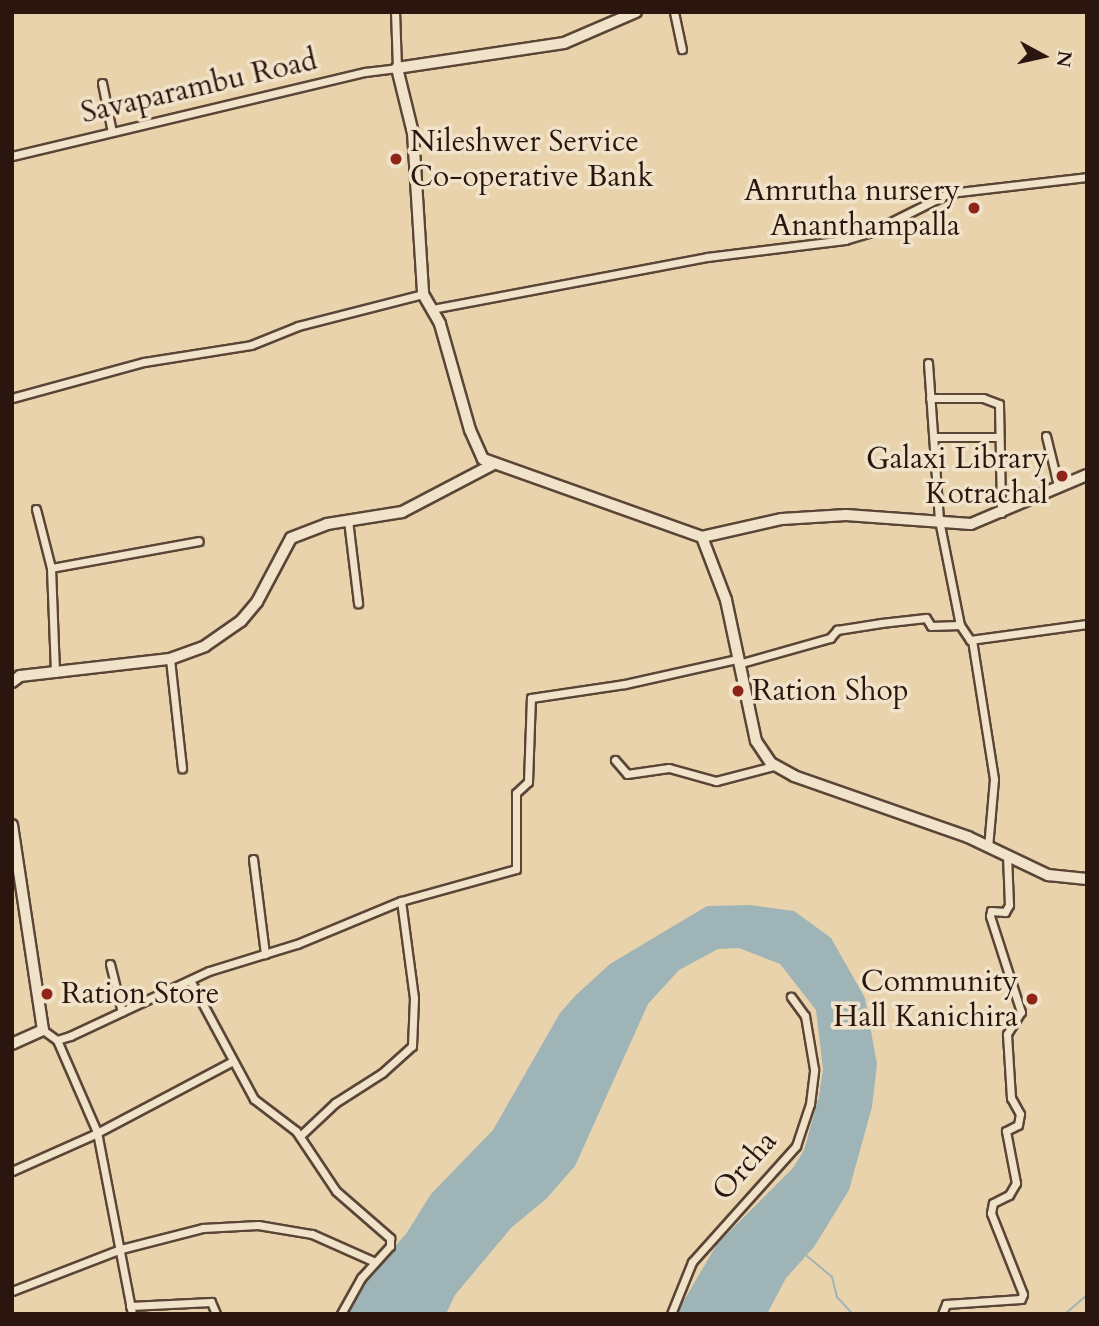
<!DOCTYPE html>
<style>
body{margin:0}
#map{position:relative;width:1099px;height:1326px;overflow:hidden;background:#e9d3ad;font-family:Cardo,serif}
div>[style]{position:absolute}
.water>*{inset:0;background:#9eb4b7}
.stream>*{height:2px;margin:-1px;padding:0 1px;transform-origin:1px;border-radius:1px;background:#9eb4b7}
.roads{filter:drop-shadow(2px 0 #5a4536) drop-shadow(-2px 0 #5a4536) drop-shadow(0 2px #5a4536) drop-shadow(0 -2px #5a4536)}
.street>*{height:7px;margin:-3.5px;padding:0 3.5px;transform-origin:3.5px;border-radius:3.5px;background:#f1e2ca}
.secondary>*{height:10px;margin:-5px;padding:0 5px;transform-origin:5px;border-radius:5px;background:#f1e2ca}
.dots>*{width:19px;height:19px;translate:-50% -50%;box-sizing:border-box;border:4px solid #f1e2ca;border-radius:50%}
span{translate:-50% -50%;white-space:nowrap;text-align:center;line-height:1.15;-webkit-text-stroke:7px #f1e2ca;paint-order:stroke}
.street-label{font-size:30px;color:#2a160f}
.poi-label{font-size:30px;color:#2a160f}
.left{translate:0 -50%;text-align:left}
.right{translate:-100% -50%;text-align:right}
.frame{position:absolute;inset:0;border:14px solid #2a160f;pointer-events:none}
.north{position:absolute;left:1008px;top:21px;width:70px;height:70px;-webkit-text-stroke:5px #f1e2ca;paint-order:stroke;rotate:98deg;font-size:19px;font-weight:700;line-height:28px;text-align:center;color:#2a160f}
.north::after{content:'';display:block;margin:auto;width:24px;height:32px;background:#2a160f;clip-path:polygon(50% 0,100% 100%,50% 72%,0 100%)}
</style>
<div id="map">
<div class="water">
<i style="clip-path:polygon(750px 905px,794px 911px,831px 938px,865px 998px,877px 1064px,872px 1107px,849px 1190px,814px 1247px,786px 1278px,767px 1314px,676px 1314px,717px 1244px,793px 1168px,804px 1150px,819px 1096px,823px 1069px,816px 1010px,780px 964px,739px 948px,718px 949px,679px 970px,648px 1004px,575px 1166px,547px 1198px,511px 1228px,455px 1295px,446px 1314px,342px 1314px,361px 1283px,406px 1234px,431px 1194px,493px 1130px,560px 1013px,575px 996px,610px 964px,707px 906px)"></i>
</div>
<div class="stream">
<i style="left:807px;top:1256px;width:33px;rotate:40deg"></i>
<i style="left:832px;top:1277px;width:21px;rotate:76deg"></i>
<i style="left:837px;top:1297px;width:23px;rotate:47deg"></i>
<i style="left:1065px;top:1314px;width:29px;rotate:-41deg"></i>
</div>
<div class="roads">
<div class="street">
<i style="left:674px;top:12px;width:38px;rotate:78deg"></i>
<i style="left:102px;top:83px;width:50px;rotate:78.5deg"></i>
<i style="left:12px;top:156px;width:363px;rotate:-13.4deg"></i>
<i style="left:365px;top:72px;width:32px;rotate:-7deg"></i>
<i style="left:397px;top:68px;width:56px;rotate:-92deg"></i>
<i style="left:432px;top:309px;width:280px;rotate:-10.7deg"></i>
<i style="left:707px;top:257px;width:139px;rotate:-7deg"></i>
<i style="left:845px;top:240px;width:27px;rotate:-17deg"></i>
<i style="left:871px;top:232px;width:87px;rotate:-26.6deg"></i>
<i style="left:949px;top:193px;width:139px;rotate:-6.6deg"></i>
<i style="left:928px;top:363px;width:157px;rotate:86deg"></i>
<i style="left:939px;top:520px;width:107px;rotate:78.7deg"></i>
<i style="left:12px;top:398px;width:137px;rotate:-15.3deg"></i>
<i style="left:144px;top:362px;width:108px;rotate:-9deg"></i>
<i style="left:251px;top:345px;width:51px;rotate:-22deg"></i>
<i style="left:298px;top:326px;width:129px;rotate:-14.4deg"></i>
<i style="left:930px;top:398px;width:53px"></i>
<i style="left:983px;top:398px;width:17px;rotate:21deg"></i>
<i style="left:999px;top:404px;width:109px;rotate:88.9deg"></i>
<i style="left:1046px;top:436px;width:50px;rotate:76.2deg"></i>
<i style="left:935px;top:437px;width:64px"></i>
<i style="left:36px;top:509px;width:61px;rotate:75.7deg"></i>
<i style="left:51px;top:568px;width:105px;rotate:87.8deg"></i>
<i style="left:348px;top:520px;width:84px;rotate:83.1deg"></i>
<i style="left:51px;top:568px;width:150px;rotate:-10.3deg"></i>
<i style="left:972px;top:640px;width:141px;rotate:81deg"></i>
<i style="left:994px;top:779px;width:68px;rotate:95deg"></i>
<i style="left:170px;top:659px;width:110px;rotate:83.7deg"></i>
<i style="left:738px;top:664px;width:96px;rotate:-15.8deg"></i>
<i style="left:830px;top:638px;width:11px;rotate:-49deg"></i>
<i style="left:837px;top:630px;width:45px;rotate:-9deg"></i>
<i style="left:881px;top:623px;width:45px;rotate:-6.3deg"></i>
<i style="left:926px;top:618px;width:9px;rotate:58deg"></i>
<i style="left:931px;top:626px;width:29px;rotate:-2deg"></i>
<i style="left:960px;top:625px;width:18px;rotate:56deg"></i>
<i style="left:970px;top:640px;width:118px;rotate:-7.8deg"></i>
<i style="left:615px;top:760px;width:18px;rotate:49deg"></i>
<i style="left:627px;top:774px;width:42px;rotate:-8.1deg"></i>
<i style="left:669px;top:768px;width:49px;rotate:15.5deg"></i>
<i style="left:716px;top:781px;width:60px;rotate:-14.5deg"></i>
<i style="left:253px;top:859px;width:96px;rotate:82.8deg"></i>
<i style="left:110px;top:964px;width:49px;rotate:76deg"></i>
<i style="left:191px;top:982px;width:133px;rotate:61.7deg"></i>
<i style="left:254px;top:1099px;width:53px;rotate:37.3deg"></i>
<i style="left:296px;top:1131px;width:72px;rotate:56.3deg"></i>
<i style="left:336px;top:1191px;width:72px;rotate:41deg"></i>
<i style="left:390px;top:1238px;width:8px;rotate:90deg"></i>
<i style="left:390px;top:1246px;width:43px;rotate:132.2deg"></i>
<i style="left:361px;top:1278px;width:41px;rotate:119.1deg"></i>
<i style="left:43px;top:1030px;width:17px;rotate:36deg"></i>
<i style="left:57px;top:1040px;width:14px;rotate:-17deg"></i>
<i style="left:70px;top:1036px;width:153px;rotate:-25.1deg"></i>
<i style="left:209px;top:971px;width:92px;rotate:-17.1deg"></i>
<i style="left:297px;top:944px;width:113px;rotate:-22.5deg"></i>
<i style="left:57px;top:1040px;width:100px;rotate:66.5deg"></i>
<i style="left:97px;top:1132px;width:185px;rotate:79.1deg"></i>
<i style="left:300px;top:1136px;width:48px;rotate:-43.3deg"></i>
<i style="left:335px;top:1103px;width:56px;rotate:-32.6deg"></i>
<i style="left:382px;top:1073px;width:40px;rotate:-42deg"></i>
<i style="left:412px;top:1046px;width:48px;rotate:-87.6deg"></i>
<i style="left:414px;top:998px;width:98px;rotate:-97.6deg"></i>
<i style="left:401px;top:901px;width:119px;rotate:-15.5deg"></i>
<i style="left:516px;top:869px;width:76px;rotate:-90deg"></i>
<i style="left:516px;top:793px;width:16px;rotate:-43deg"></i>
<i style="left:528px;top:782px;width:84px;rotate:-88deg"></i>
<i style="left:531px;top:698px;width:95px;rotate:-8.5deg"></i>
<i style="left:625px;top:684px;width:115px;rotate:-12.6deg"></i>
<i style="left:12px;top:1171px;width:91px;rotate:-24deg"></i>
<i style="left:95px;top:1134px;width:154px;rotate:-27.9deg"></i>
<i style="left:12px;top:1291px;width:117px;rotate:-21.1deg"></i>
<i style="left:121px;top:1249px;width:85px;rotate:-14.4deg"></i>
<i style="left:203px;top:1228px;width:55px;rotate:-3.1deg"></i>
<i style="left:258px;top:1225px;width:55px;rotate:9.5deg"></i>
<i style="left:312px;top:1234px;width:69px;rotate:24deg"></i>
<i style="left:130px;top:1306px;width:81px;rotate:-2.8deg"></i>
<i style="left:211px;top:1302px;width:13px;rotate:67deg"></i>
<i style="left:671px;top:1314px;width:56px;rotate:-68deg"></i>
<i style="left:692px;top:1262px;width:156px;rotate:-48.1deg"></i>
<i style="left:796px;top:1146px;width:44px;rotate:-71.6deg"></i>
<i style="left:810px;top:1104px;width:35px;rotate:-83deg"></i>
<i style="left:814px;top:1069px;width:54px;rotate:-99.6deg"></i>
<i style="left:805px;top:1016px;width:24px;rotate:-126deg"></i>
<i style="left:942px;top:1314px;width:11px;rotate:-68deg"></i>
<i style="left:946px;top:1304px;width:75px;rotate:-3.8deg"></i>
<i style="left:1021px;top:1299px;width:5px;rotate:-68deg"></i>
<i style="left:1023px;top:1294px;width:87px;rotate:-111.6deg"></i>
<i style="left:991px;top:1213px;width:10px;rotate:-79deg"></i>
<i style="left:993px;top:1203px;width:18px;rotate:-27deg"></i>
<i style="left:1009px;top:1195px;width:14px;rotate:-60deg"></i>
<i style="left:1016px;top:1183px;width:53px;rotate:-100.9deg"></i>
<i style="left:1006px;top:1131px;width:13px;rotate:-27deg"></i>
<i style="left:1018px;top:1125px;width:11px;rotate:-80deg"></i>
<i style="left:1020px;top:1114px;width:18px;rotate:-119deg"></i>
<i style="left:1011px;top:1098px;width:64px;rotate:-93.6deg"></i>
<i style="left:1007px;top:1034px;width:26px;rotate:-58deg"></i>
<i style="left:1021px;top:1012px;width:101px;rotate:-107.9deg"></i>
<i style="left:990px;top:916px;width:5px;rotate:-79deg"></i>
<i style="left:991px;top:911px;width:14px;rotate:4deg"></i>
<i style="left:1005px;top:912px;width:8px;rotate:-60deg"></i>
<i style="left:1009px;top:905px;width:49px;rotate:-92.3deg"></i>
</div>
<div class="secondary">
<i style="left:636px;top:12px;width:78px;rotate:156.7deg"></i>
<i style="left:564px;top:43px;width:169px;rotate:171.5deg"></i>
<i style="left:397px;top:68px;width:67px;rotate:76.2deg"></i>
<i style="left:413px;top:133px;width:161px;rotate:86.4deg"></i>
<i style="left:423px;top:294px;width:34px;rotate:60deg"></i>
<i style="left:440px;top:324px;width:110px;rotate:74.2deg"></i>
<i style="left:470px;top:430px;width:32px;rotate:66deg"></i>
<i style="left:483px;top:459px;width:232px;rotate:19.6deg"></i>
<i style="left:702px;top:537px;width:67px;rotate:69.1deg"></i>
<i style="left:726px;top:600px;width:144px;rotate:78deg"></i>
<i style="left:756px;top:741px;width:27px;rotate:56deg"></i>
<i style="left:771px;top:763px;width:26px;rotate:29deg"></i>
<i style="left:794px;top:776px;width:184px;rotate:19.3deg"></i>
<i style="left:968px;top:837px;width:89px;rotate:25.4deg"></i>
<i style="left:1048px;top:875px;width:39px;rotate:6deg"></i>
<i style="left:702px;top:537px;width:82px;rotate:-12.7deg"></i>
<i style="left:782px;top:519px;width:64px;rotate:-3.6deg"></i>
<i style="left:846px;top:515px;width:125px;rotate:4.1deg"></i>
<i style="left:971px;top:524px;width:126px;rotate:-22.9deg"></i>
<i style="left:12px;top:682px;width:10px;rotate:-37deg"></i>
<i style="left:20px;top:676px;width:151px;rotate:-6.5deg"></i>
<i style="left:170px;top:659px;width:37px;rotate:-20deg"></i>
<i style="left:205px;top:646px;width:44px;rotate:-34.8deg"></i>
<i style="left:241px;top:621px;width:25px;rotate:-50deg"></i>
<i style="left:257px;top:602px;width:72px;rotate:-62deg"></i>
<i style="left:291px;top:538px;width:39px;rotate:-21deg"></i>
<i style="left:327px;top:524px;width:76px;rotate:-9.1deg"></i>
<i style="left:402px;top:512px;width:102px;rotate:-27.6deg"></i>
<i style="left:12px;top:825px;width:207px;rotate:81.4deg"></i>
<i style="left:43px;top:1030px;width:34px;rotate:156deg"></i>
</div>
</div>
<div class="dots">
<i style="left:396px;top:159px;background:#8f2418"></i>
<i style="left:974px;top:208px;background:#8f2418"></i>
<i style="left:1062px;top:476px;background:#8f2418"></i>
<i style="left:738px;top:691px;background:#8f2418"></i>
<i style="left:47px;top:994px;background:#8f2418"></i>
<i style="left:1032px;top:999px;background:#8f2418"></i>
</div>
<div class="street-label">
<span style="left:199px;top:87px;rotate:-13deg">Savaparambu Road</span>
<span style="left:745px;top:1166px;rotate:-49deg">Orcha</span>
</div>
<div class="poi-label">
<span class="left" style="left:410px;top:159px">Nileshwer Service<br>Co-operative Bank</span>
<span class="right" style="left:960px;top:208px">Amrutha nursery<br>Ananthampalla</span>
<span class="right" style="left:1048px;top:476px">Galaxi Library<br>Kotrachal</span>
<span class="left" style="left:752px;top:691px">Ration Shop</span>
<span class="right" style="left:1018px;top:999px">Community<br>Hall Kanichira</span>
<span class="left" style="left:61px;top:994px">Ration Store</span>
</div>
<div class="frame"></div>
<div class="north">N</div>
</div>
